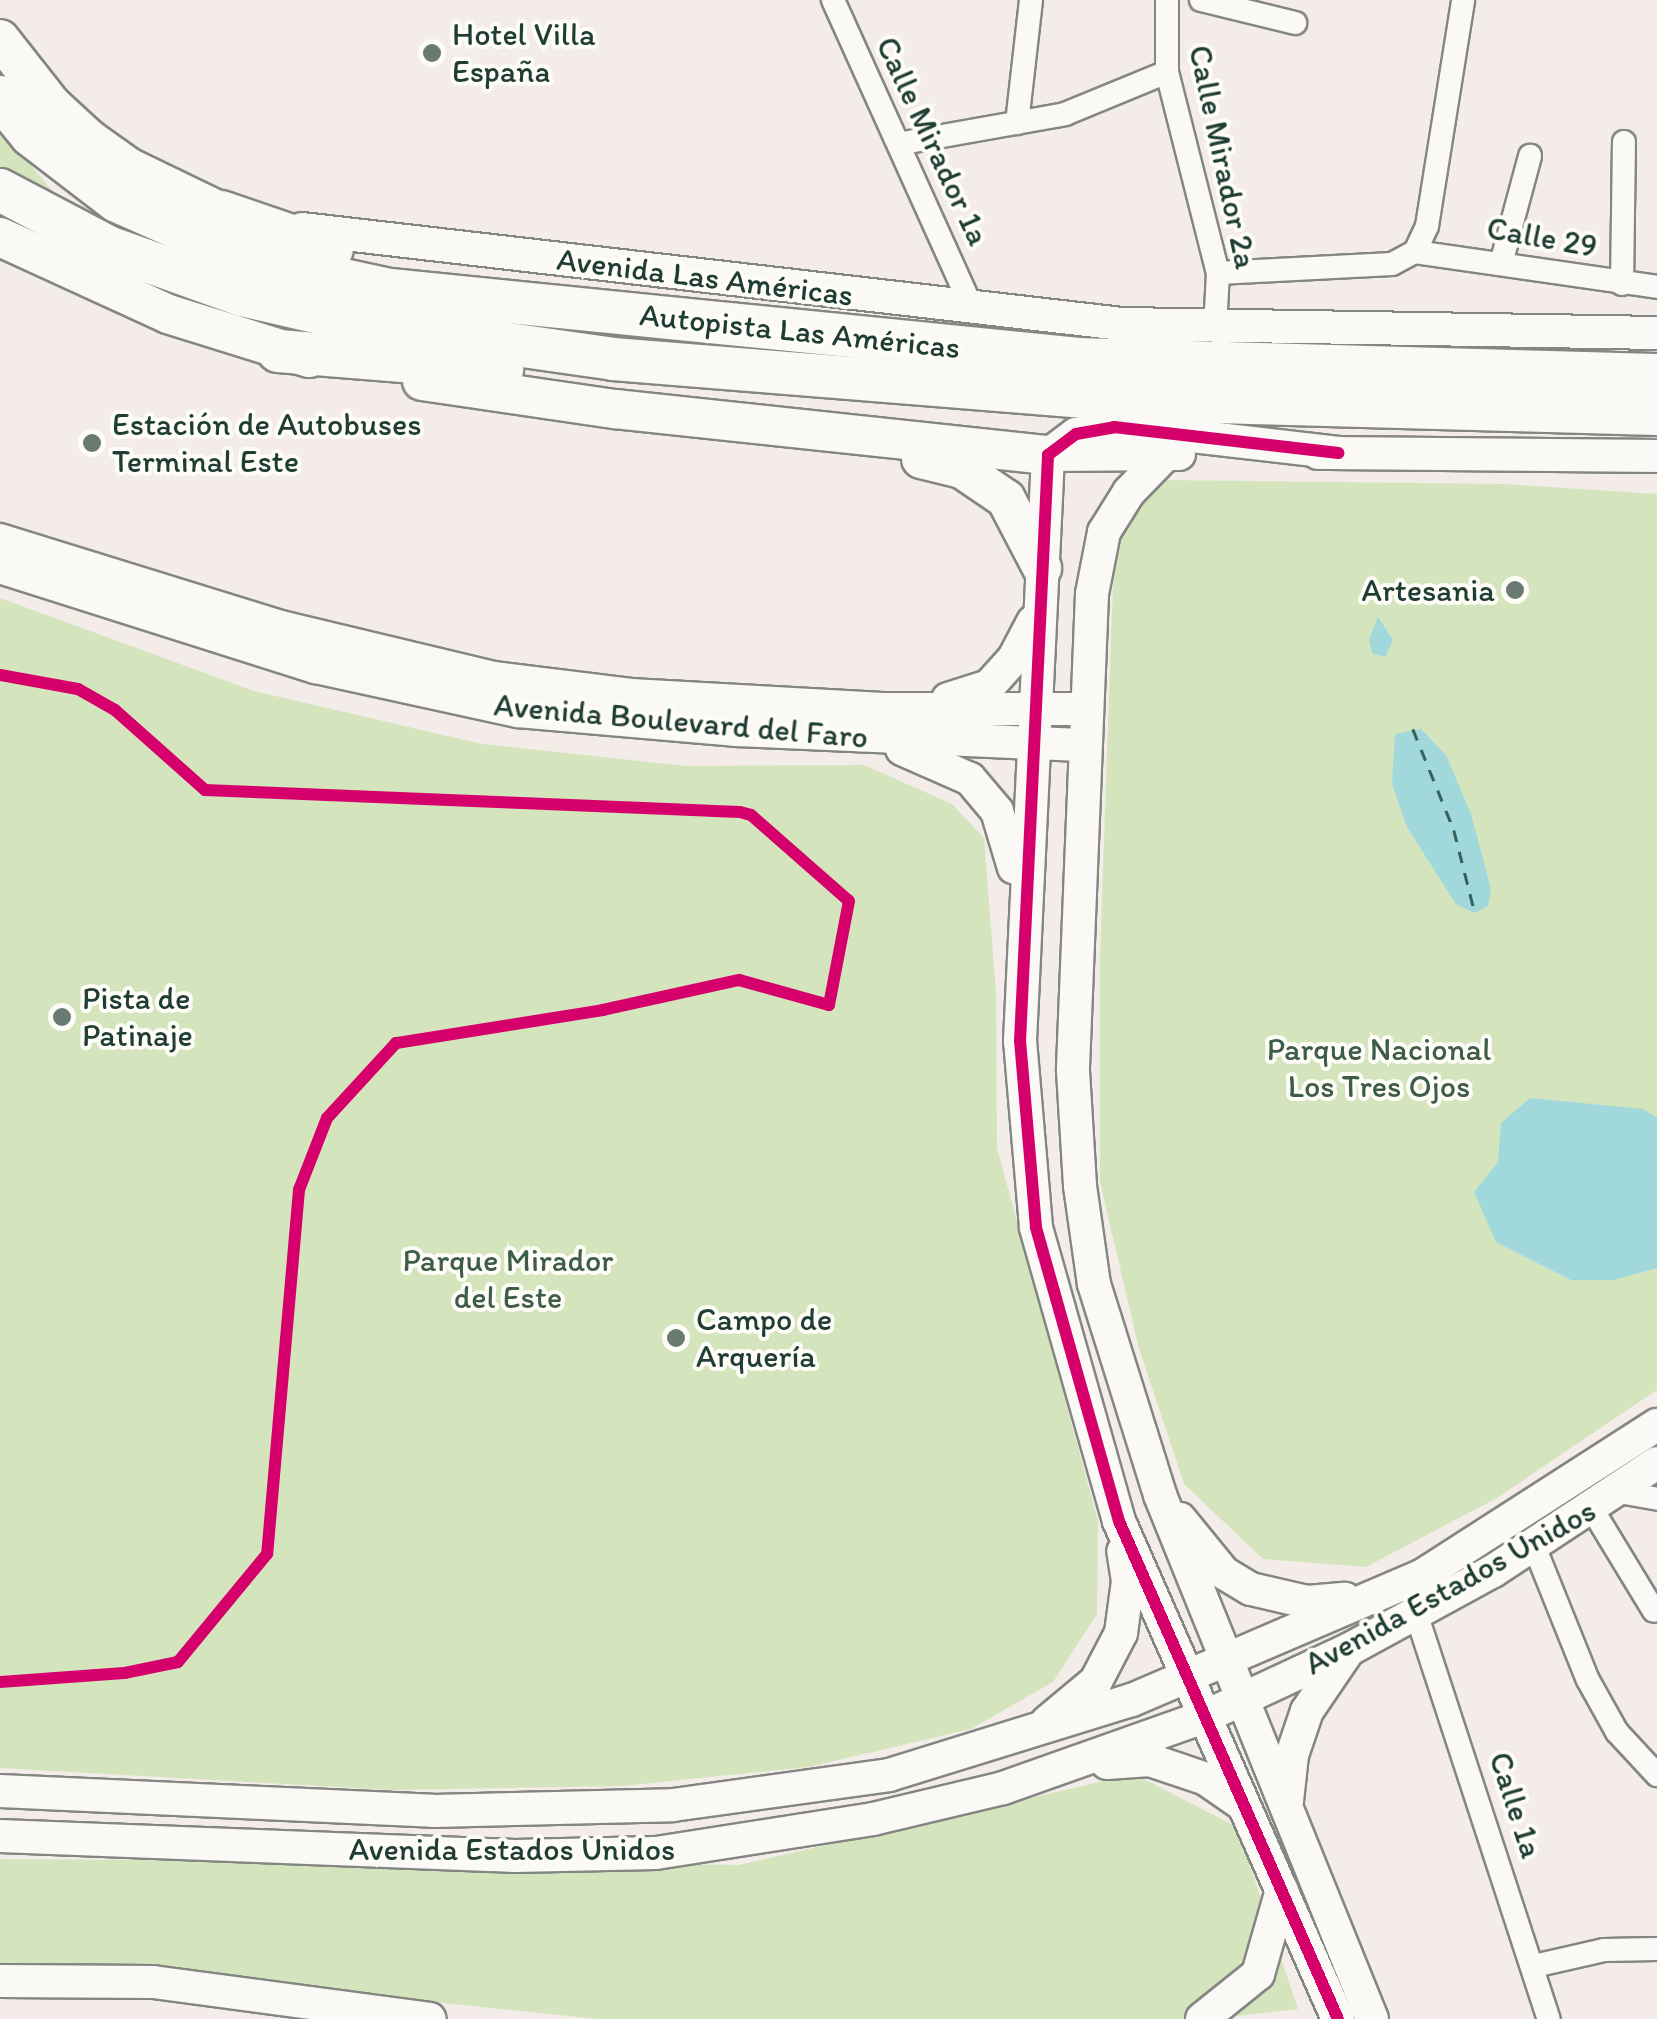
<!DOCTYPE html>
<meta charset="utf-8">
<style>
body{margin:0}
#map{position:relative;width:1657px;height:2019px;overflow:hidden;background:#f3ece8;font-family:Itim,sans-serif}
div>[style]{position:absolute}
.green>*{inset:0;background:#d4e5bd}
.water>*{inset:0;background:#a1d8db}
.ferry>*{height:2.5px;margin-top:-1.25px;transform-origin:0;background:repeating-linear-gradient(90deg,#37625c 0 12px,transparent 0 22px)}
.roads{filter:drop-shadow(2px 0 #848683) drop-shadow(-2px 0 #848683) drop-shadow(0 2px #848683) drop-shadow(0 -2px #848683)}
.street>*{height:22px;margin:-11px;padding:0 11px;transform-origin:11px;border-radius:11px;background:#faf9f6}
.secondary>*{height:32px;margin:-16px;padding:0 16px;transform-origin:16px;border-radius:16px;background:#faf9f6}
.primary>*{height:38px;margin:-19px;padding:0 19px;transform-origin:19px;border-radius:19px;background:#faf9f6}
.highway>*{height:42px;margin:-21px;padding:0 21px;transform-origin:21px;border-radius:21px;background:#faf9f6}
.cycleway>*{height:12px;margin:-6px;padding:0 6px;transform-origin:6px;border-radius:6px;background:#d6006c}
.dots>*{width:28px;height:28px;translate:-50% -50%;box-sizing:border-box;border:5px solid #fdfcf7;border-radius:50%}
span{translate:-50% -50%;white-space:nowrap;text-align:center;line-height:1.15;-webkit-text-stroke:8px #fdfcf7;paint-order:stroke}
.poi-label{font-size:32px;color:#1f3d34}
.left{translate:0 -50%;text-align:left}
.right{translate:-100% -50%;text-align:right}
.street-label{font-size:32px;color:#1f3d34}
.park-label{font-size:32px;color:#3e5d48}
</style>
<div id="map">
<div class="green">
<i style="clip-path:polygon(0 127px,71px 214px,0 170px)"></i>
<i style="clip-path:polygon(1161px 480px,1503px 484px,1657px 494px,1657px 1390px,1495px 1499px,1366px 1567px,1263px 1559px,1184px 1484px,1138px 1345px,1100px 1182px,1100px 955px,1115px 525px)"></i>
<i style="clip-path:polygon(0 598px,254px 691px,482px 744px,686px 766px,864px 765px,952px 804px,984px 838px,996px 992px,997px 1148px,1098px 1521px,1097px 1614px,1053px 1682px,971px 1729px,808px 1767px,622px 1786px,389px 1790px,0 1768px)"></i>
<i style="clip-path:polygon(1134px 1774px,1237px 1827px,1298px 2009px,1211px 2019px,598px 2019px,56px 1963px,0 1963px,0 1859px,739px 1865px)"></i>
</div>
<div class="water">
<i style="clip-path:polygon(1378px 617px,1393px 640px,1385px 657px,1372px 653px,1369px 639px)"></i>
<i style="clip-path:polygon(1421px 729px,1446px 755px,1471px 814px,1491px 889px,1488px 906px,1475px 913px,1456px 904px,1438px 876px,1407px 827px,1392px 784px,1395px 734px)"></i>
<i style="clip-path:polygon(1530px 1098px,1643px 1109px,1657px 1118px,1657px 1268px,1614px 1280px,1571px 1280px,1496px 1242px,1474px 1192px,1498px 1162px,1501px 1123px)"></i>
</div>
<div class="ferry">
<i style="left:1413px;top:729px;width:109px;rotate:67.9deg"></i>
<i style="left:1454px;top:830px;width:86px;rotate:75.8deg"></i>
</div>
<div class="roads">
<div class="street">
<i style="left:833px;top:0;width:340px;rotate:65.7deg"></i>
<i style="left:1167px;top:0;width:72px;rotate:90deg"></i>
<i style="left:1167px;top:72px;width:207px;rotate:75.8deg"></i>
<i style="left:1218px;top:273px;width:55px;rotate:93.1deg"></i>
<i style="left:1201px;top:0;width:97px;rotate:13.7deg"></i>
<i style="left:1017px;top:123px;width:124px;rotate:-83.5deg"></i>
<i style="left:903px;top:143px;width:165px;rotate:-10.1deg"></i>
<i style="left:1065px;top:114px;width:110px;rotate:-22.4deg"></i>
<i style="left:1415px;top:252px;width:245px;rotate:8.2deg"></i>
<i style="left:1502px;top:260px;width:108px;rotate:-74.9deg"></i>
<i style="left:1218px;top:273px;width:174px;rotate:-3deg"></i>
<i style="left:1392px;top:264px;width:26px;rotate:-28deg"></i>
<i style="left:1415px;top:252px;width:29px;rotate:-65deg"></i>
<i style="left:1427px;top:226px;width:229px;rotate:-80.9deg"></i>
<i style="left:1622px;top:284px;width:142px;rotate:-89.2deg"></i>
<i style="left:1619px;top:1492px;width:39px;rotate:10deg"></i>
<i style="left:1592px;top:1509px;width:119px;rotate:58.7deg"></i>
<i style="left:1534px;top:1546px;width:144px;rotate:68.1deg"></i>
<i style="left:1588px;top:1680px;width:60px;rotate:60.9deg"></i>
<i style="left:1617px;top:1732px;width:59px;rotate:47.1deg"></i>
<i style="left:1416px;top:1613px;width:427px;rotate:71.9deg"></i>
<i style="left:1534px;top:1966px;width:72px;rotate:-12.9deg"></i>
<i style="left:1604px;top:1950px;width:53px;rotate:-1.1deg"></i>
</div>
<div class="secondary">
<i style="left:302px;top:229px;width:825px;rotate:6.61deg"></i>
<i style="left:1122px;top:324px;width:535px;rotate:0.96deg"></i>
<i style="left:1318px;top:453px;width:339px;rotate:0.5deg"></i>
<i style="left:1166px;top:454px;width:53px;rotate:134.2deg"></i>
<i style="left:1129px;top:492px;width:47px;rotate:122deg"></i>
<i style="left:1104px;top:532px;width:63px;rotate:101deg"></i>
<i style="left:1092px;top:594px;width:477px;rotate:92.3deg"></i>
<i style="left:1073px;top:1071px;width:115px;rotate:86.5deg"></i>
<i style="left:1080px;top:1186px;width:99px;rotate:81.9deg"></i>
<i style="left:1094px;top:1284px;width:221px;rotate:72.6deg"></i>
<i style="left:1160px;top:1495px;width:565px;rotate:67.97deg"></i>
<i style="left:1048px;top:455px;width:131px;rotate:-0.4deg"></i>
<i style="left:0;top:540px;width:294px;rotate:17.2deg"></i>
<i style="left:281px;top:627px;width:218px;rotate:13.5deg"></i>
<i style="left:493px;top:678px;width:139px;rotate:7deg"></i>
<i style="left:631px;top:695px;width:252px;rotate:3.2deg"></i>
<i style="left:883px;top:709px;width:200px"></i>
<i style="left:0;top:567px;width:331px;rotate:17.6deg"></i>
<i style="left:316px;top:667px;width:207px;rotate:12.3deg"></i>
<i style="left:518px;top:711px;width:220px;rotate:5deg"></i>
<i style="left:737px;top:730px;width:345px;rotate:2.5deg"></i>
<i style="left:948px;top:699px;width:43px;rotate:-17.6deg"></i>
<i style="left:989px;top:686px;width:38px;rotate:-48deg"></i>
<i style="left:1014px;top:658px;width:41px;rotate:-62.2deg"></i>
<i style="left:902px;top:749px;width:74px;rotate:23.8deg"></i>
<i style="left:970px;top:779px;width:42px;rotate:49.8deg"></i>
<i style="left:997px;top:811px;width:59px;rotate:73.4deg"></i>
<i style="left:1180px;top:1519px;width:70px;rotate:50.8deg"></i>
<i style="left:1224px;top:1573px;width:31px;rotate:31deg"></i>
<i style="left:1251px;top:1589px;width:57px;rotate:13.1deg"></i>
<i style="left:1307px;top:1602px;width:38px;rotate:-5deg"></i>
<i style="left:1047px;top:1722px;width:64px;rotate:-39.9deg"></i>
<i style="left:1096px;top:1681px;width:54px;rotate:-62.5deg"></i>
<i style="left:1121px;top:1633px;width:52px;rotate:-82.3deg"></i>
<i style="left:1128px;top:1581px;width:30px;rotate:-99deg"></i>
<i style="left:1107px;top:1763px;width:43px;rotate:-4deg"></i>
<i style="left:1150px;top:1760px;width:59px;rotate:18.7deg"></i>
<i style="left:1206px;top:1779px;width:44px;rotate:34.8deg"></i>
<i style="left:0;top:1791px;width:433px;rotate:2.6deg"></i>
<i style="left:433px;top:1811px;width:240px;rotate:-1.4deg"></i>
<i style="left:673px;top:1805px;width:218px;rotate:-7.9deg"></i>
<i style="left:889px;top:1775px;width:254px;rotate:-17.2deg"></i>
<i style="left:1132px;top:1700px;width:317px;rotate:-23.2deg"></i>
<i style="left:1423px;top:1575px;width:278px;rotate:-32.7deg"></i>
<i style="left:1287px;top:1801px;width:46px;rotate:-83.8deg"></i>
<i style="left:1292px;top:1755px;width:46px;rotate:-71.2deg"></i>
<i style="left:1307px;top:1711px;width:68px;rotate:-55.8deg"></i>
<i style="left:0;top:1836px;width:515px;rotate:2.22deg"></i>
<i style="left:515px;top:1856px;width:141px;rotate:-1.2deg"></i>
<i style="left:656px;top:1853px;width:220px;rotate:-8.9deg"></i>
<i style="left:873px;top:1819px;width:134px;rotate:-13.4deg"></i>
<i style="left:1003px;top:1788px;width:213px;rotate:-19.5deg"></i>
<i style="left:1204px;top:1717px;width:161px;rotate:-25deg"></i>
<i style="left:1350px;top:1649px;width:163px;rotate:-28.6deg"></i>
<i style="left:1493px;top:1571px;width:196px;rotate:-33.4deg"></i>
<i style="left:0;top:1981px;width:153px;rotate:0.4deg"></i>
<i style="left:153px;top:1982px;width:279px;rotate:7.6deg"></i>
<i style="left:1202px;top:2019px;width:72px;rotate:-38.8deg"></i>
<i style="left:1258px;top:1974px;width:87px;rotate:-74.1deg"></i>
<i style="left:1338px;top:2019px;width:544px;rotate:-113.74deg"></i>
<i style="left:1119px;top:1521px;width:305px;rotate:-105.8deg"></i>
<i style="left:1036px;top:1227px;width:187px;rotate:-94.9deg"></i>
<i style="left:1020px;top:1041px;width:587px;rotate:-87.26deg"></i>
<i style="left:1048px;top:455px;width:35px;rotate:-37deg"></i>
<i style="left:1076px;top:434px;width:39px;rotate:-10deg"></i>
<i style="left:1114px;top:427px;width:226px;rotate:6.6deg"></i>
</div>
<div class="primary">
<i style="left:0;top:39px;width:84px;rotate:51.8deg"></i>
<i style="left:52px;top:105px;width:50px;rotate:42.6deg"></i>
<i style="left:89px;top:139px;width:50px;rotate:35.3deg"></i>
<i style="left:130px;top:168px;width:101px;rotate:25.8deg"></i>
<i style="left:0;top:237px;width:185px;rotate:24.6deg"></i>
<i style="left:168px;top:314px;width:148px;rotate:17.3deg"></i>
<i style="left:422px;top:381px;width:195px;rotate:8.3deg"></i>
<i style="left:615px;top:409px;width:435px;rotate:6.1deg"></i>
<i style="left:921px;top:459px;width:42px;rotate:13.7deg"></i>
<i style="left:962px;top:469px;width:53px;rotate:34.3deg"></i>
<i style="left:1006px;top:499px;width:78px;rotate:62.4deg"></i>
</div>
<div class="highway">
<i style="left:0;top:97px;width:49px;rotate:50.8deg"></i>
<i style="left:31px;top:135px;width:108px;rotate:37.5deg"></i>
<i style="left:117px;top:201px;width:146px;rotate:23.8deg"></i>
<i style="left:251px;top:260px;width:142px;rotate:12.2deg"></i>
<i style="left:390px;top:290px;width:692px;rotate:5.72deg"></i>
<i style="left:1079px;top:359px;width:578px;rotate:1.59deg"></i>
<i style="left:0;top:190px;width:122px;rotate:27.8deg"></i>
<i style="left:108px;top:247px;width:142px;rotate:19.7deg"></i>
<i style="left:242px;top:295px;width:129px;rotate:13deg"></i>
<i style="left:368px;top:324px;width:247px;rotate:8.1deg"></i>
<i style="left:613px;top:359px;width:494px;rotate:4.6deg"></i>
<i style="left:1105px;top:399px;width:552px;rotate:1.56deg"></i>
<i style="left:221px;top:212px;width:117px;rotate:18.9deg"></i>
<i style="left:278px;top:351px;width:225px;rotate:4.6deg"></i>
</div>
</div>
<div class="cycleway">
<i style="left:0;top:675px;width:79px;rotate:10.2deg"></i>
<i style="left:78px;top:689px;width:43px;rotate:29.6deg"></i>
<i style="left:115px;top:710px;width:120px;rotate:41.6deg"></i>
<i style="left:205px;top:790px;width:535px;rotate:2.35deg"></i>
<i style="left:740px;top:812px;width:11px;rotate:15deg"></i>
<i style="left:751px;top:815px;width:130px;rotate:41.3deg"></i>
<i style="left:849px;top:901px;width:106px;rotate:100.9deg"></i>
<i style="left:829px;top:1005px;width:93px;rotate:-164.5deg"></i>
<i style="left:739px;top:980px;width:139px;rotate:167.6deg"></i>
<i style="left:603px;top:1010px;width:210px;rotate:170.9deg"></i>
<i style="left:396px;top:1043px;width:102px;rotate:132.6deg"></i>
<i style="left:327px;top:1118px;width:77px;rotate:111.3deg"></i>
<i style="left:299px;top:1190px;width:365px;rotate:95deg"></i>
<i style="left:267px;top:1554px;width:140px;rotate:129.5deg"></i>
<i style="left:178px;top:1662px;width:54px;rotate:168.3deg"></i>
<i style="left:125px;top:1673px;width:125px;rotate:175.9deg"></i>
<i style="left:1338px;top:2019px;width:544px;rotate:-113.74deg"></i>
<i style="left:1119px;top:1521px;width:305px;rotate:-105.8deg"></i>
<i style="left:1036px;top:1227px;width:187px;rotate:-94.9deg"></i>
<i style="left:1020px;top:1041px;width:587px;rotate:-87.26deg"></i>
<i style="left:1048px;top:455px;width:35px;rotate:-37deg"></i>
<i style="left:1076px;top:434px;width:39px;rotate:-10deg"></i>
<i style="left:1114px;top:427px;width:226px;rotate:6.6deg"></i>
</div>
<div class="dots">
<i style="left:432px;top:53px;background:#697a73"></i>
<i style="left:92px;top:443px;background:#697a73"></i>
<i style="left:1515px;top:590px;background:#697a73"></i>
<i style="left:62px;top:1017px;background:#697a73"></i>
<i style="left:676px;top:1338px;background:#697a73"></i>
</div>
<div class="poi-label">
<span class="left" style="left:452px;top:53px">Hotel Villa<br>España</span>
<span class="left" style="left:112px;top:443px">Estación de Autobuses<br>Terminal Este</span>
<span class="right" style="left:1495px;top:590px">Artesania</span>
<span class="left" style="left:82px;top:1017px">Pista de<br>Patinaje</span>
<span class="left" style="left:696px;top:1338px">Campo de<br>Arquería</span>
</div>
<div class="street-label">
<span style="left:933px;top:141px;rotate:65deg">Calle Mirador 1a</span>
<span style="left:1223px;top:157px;rotate:78deg">Calle Mirador 2a</span>
<span style="left:1542px;top:237px;rotate:10deg">Calle 29</span>
<span style="left:705px;top:277px;rotate:7deg">Avenida Las Américas</span>
<span style="left:800px;top:331px;rotate:6deg">Autopista Las Américas</span>
<span style="left:681px;top:721px;rotate:5deg">Avenida Boulevard del Faro</span>
<span style="left:1450px;top:1587px;rotate:-29deg">Avenida Estados Unidos</span>
<span style="left:1516px;top:1805px;rotate:72deg">Calle 1a</span>
<span style="left:512px;top:1849px">Avenida Estados Unidos</span>
</div>
<div class="park-label">
<span style="left:1379px;top:1068px">Parque Nacional<br>Los Tres Ojos</span>
<span style="left:508px;top:1279px">Parque Mirador<br>del Este</span>
</div>
</div>
